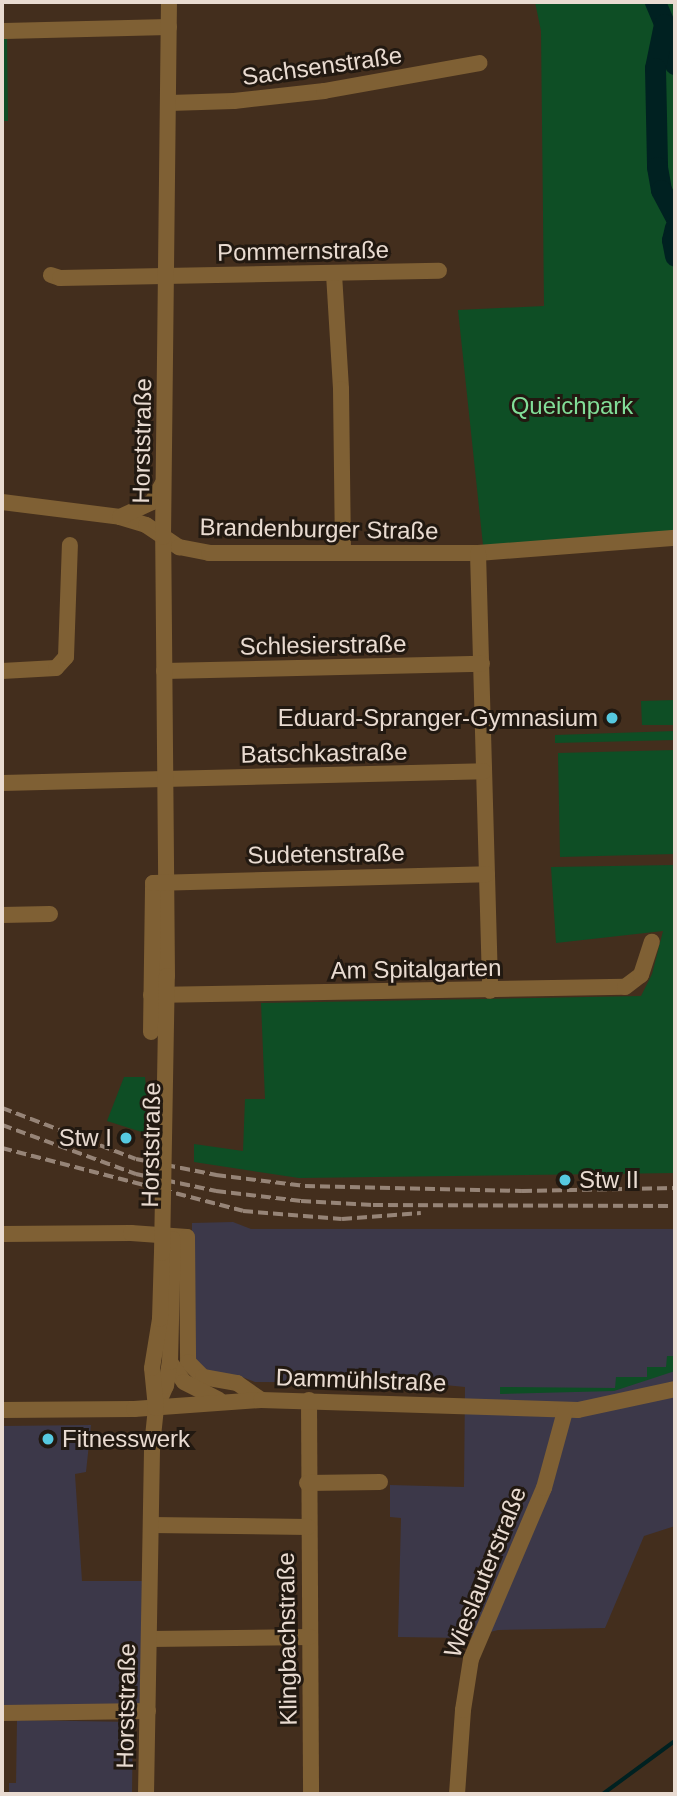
<!DOCTYPE html>
<meta charset="utf-8">
<style>
body{margin:0}
#map{position:relative;width:677px;height:1796px;overflow:hidden;background:#432e1d;font-family:Arial,sans-serif}
div>[style]{position:absolute}
.commercial>*{inset:0;background:#3c3849}
.green>*{inset:0;background:#0e4e25}
.stream>*{height:3.5px;margin:-1.75px;padding:0 1.75px;transform-origin:1.75px;border-radius:1.75px;background:#002121}
.river>*{height:21px;margin:-10.5px;padding:0 10.5px;transform-origin:10.5px;border-radius:10.5px;background:#002121}
.minor>*{height:16px;margin:-8px;padding:0 8px;transform-origin:8px;border-radius:8px;background:#7f6034}
.rail>*{height:3.5px;margin-top:-1.75px;transform-origin:0;background:repeating-linear-gradient(90deg,#968477 0 10px,transparent 0 15px)}
.minor-bridge>*{height:16px;margin:-8px;padding:0 8px;transform-origin:8px;border-radius:8px;background:#7f6034}
.dots>*{width:19px;height:19px;translate:-50% -50%;box-sizing:border-box;border:4px solid #221911;border-radius:50%}
span{translate:-50% -50%;white-space:nowrap;text-align:center;line-height:1.15;-webkit-text-stroke:6px #221911;paint-order:stroke}
.street-label{font-size:24px;color:#e9dbd1}
.park-label{font-size:24px;color:#82de98}
.poi-label{font-size:24px;color:#e9dbd1}
.right{translate:-100% -50%;text-align:right}
.left{translate:0 -50%;text-align:left}
.frame{position:absolute;inset:0;border:4px solid #e9dbd1;pointer-events:none}
</style>
<div id="map">
<div class="commercial">
<i style="clip-path:polygon(233px 1222px,251px 1229px,675px 1229px,675px 1526px,644px 1536px,605px 1628px,498px 1630px,466px 1638px,398px 1637px,401px 1518px,390px 1517px,390px 1485px,464px 1487px,465px 1387px,425px 1383px,255px 1382px,237px 1375px,214px 1375px,197px 1363px,191px 1346px,192px 1223px)"></i>
<i style="clip-path:polygon(91px 1425px,86px 1472px,75px 1474px,82px 1581px,142px 1581px,141px 1706px,2px 1705px,2px 1426px)"></i>
<i style="clip-path:polygon(17px 1720px,133px 1722px,132px 1794px,9px 1794px,9px 1783px,16px 1783px)"></i>
</div>
<div class="green">
<i style="clip-path:polygon(535px 2px,675px 2px,675px 538px,483px 545px,458px 310px,544px 306px,541px 31px)"></i>
<i style="clip-path:polygon(2px 38px,7px 38px,8px 121px,2px 121px)"></i>
<i style="clip-path:polygon(675px 700px,675px 725px,642px 725px,641px 701px)"></i>
<i style="clip-path:polygon(675px 731px,675px 740px,555px 743px,555px 735px)"></i>
<i style="clip-path:polygon(675px 750px,675px 854px,560px 857px,558px 753px)"></i>
<i style="clip-path:polygon(675px 865px,675px 1173px,299px 1178px,194px 1162px,194px 1144px,243px 1151px,245px 1099px,265px 1099px,261px 1003px,641px 996px,652px 974px,663px 931px,556px 943px,551px 867px)"></i>
<i style="clip-path:polygon(124px 1077px,145px 1077px,151px 1135px,107px 1121px)"></i>
<i style="clip-path:polygon(667px 1356px,675px 1356px,675px 1371px,614px 1391px,500px 1394px,500px 1387px,615px 1388px,616px 1377px,647px 1377px,647px 1367px,666px 1367px)"></i>
</div>
<div class="stream">
<i style="left:603px;top:1794px;width:89px;rotate:-36.4deg"></i>
</div>
<div class="river">
<i style="left:655px;top:2px;width:30px;rotate:67deg"></i>
<i style="left:667px;top:30px;width:35px;rotate:77deg"></i>
<i style="left:664px;top:24px;width:45px;rotate:101.6deg"></i>
<i style="left:655px;top:68px;width:99px;rotate:88.8deg"></i>
<i style="left:657px;top:167px;width:23px;rotate:80deg"></i>
<i style="left:661px;top:190px;width:30px;rotate:62deg"></i>
<i style="left:675px;top:227px;width:13px;rotate:103deg"></i>
<i style="left:672px;top:240px;width:16px;rotate:79deg"></i>
</div>
<div class="minor">
<i style="left:4px;top:31px;width:165px;rotate:-1.4deg"></i>
<i style="left:169px;top:103px;width:65px;rotate:-1.8deg"></i>
<i style="left:234px;top:101px;width:91px;rotate:-6.3deg"></i>
<i style="left:324px;top:91px;width:158px;rotate:-10.2deg"></i>
<i style="left:334px;top:274px;width:115px;rotate:86.5deg"></i>
<i style="left:341px;top:389px;width:164px;rotate:89.3deg"></i>
<i style="left:51px;top:275px;width:9px;rotate:18deg"></i>
<i style="left:60px;top:278px;width:379px;rotate:-1.1deg"></i>
<i style="left:2px;top:502px;width:119px;rotate:7.2deg"></i>
<i style="left:120px;top:517px;width:27px;rotate:17deg"></i>
<i style="left:146px;top:525px;width:40px;rotate:34deg"></i>
<i style="left:179px;top:547px;width:31px;rotate:11deg"></i>
<i style="left:209px;top:553px;width:269px"></i>
<i style="left:478px;top:553px;width:198px;rotate:-4.4deg"></i>
<i style="left:120px;top:517px;width:35px;rotate:-25deg"></i>
<i style="left:152px;top:502px;width:22px;rotate:-60deg"></i>
<i style="left:478px;top:553px;width:438px;rotate:88.4deg"></i>
<i style="left:2px;top:671px;width:54px;rotate:-3.2deg"></i>
<i style="left:56px;top:668px;width:15px;rotate:-48deg"></i>
<i style="left:66px;top:657px;width:112px;rotate:-88deg"></i>
<i style="left:164px;top:671px;width:318px;rotate:-1.3deg"></i>
<i style="left:2px;top:783px;width:482px;rotate:-1.4deg"></i>
<i style="left:2px;top:915px;width:48px;rotate:-1.2deg"></i>
<i style="left:167px;top:976px;width:439px;rotate:-90.5deg"></i>
<i style="left:163px;top:537px;width:535px;rotate:-89.36deg"></i>
<i style="left:151px;top:995px;width:474px;rotate:-1deg"></i>
<i style="left:625px;top:987px;width:20px;rotate:-37deg"></i>
<i style="left:641px;top:975px;width:35px;rotate:-72deg"></i>
<i style="left:151px;top:1032px;width:149px;rotate:-89.2deg"></i>
<i style="left:153px;top:883px;width:334px;rotate:-1.5deg"></i>
<i style="left:2px;top:1234px;width:129px;rotate:-0.4deg"></i>
<i style="left:131px;top:1233px;width:56px;rotate:4.1deg"></i>
<i style="left:187px;top:1237px;width:125px;rotate:89.5deg"></i>
<i style="left:188px;top:1362px;width:21px;rotate:45deg"></i>
<i style="left:203px;top:1377px;width:35px;rotate:10deg"></i>
<i style="left:237px;top:1383px;width:29px;rotate:35deg"></i>
<i style="left:170px;top:1362px;width:24px;rotate:55deg"></i>
<i style="left:184px;top:1382px;width:39px;rotate:27deg"></i>
<i style="left:309px;top:1400px;width:394px;rotate:89.7deg"></i>
<i style="left:156px;top:1408px;width:24px;rotate:-66deg"></i>
<i style="left:166px;top:1386px;width:24px;rotate:-81deg"></i>
<i style="left:170px;top:1362px;width:123px;rotate:-88.6deg"></i>
<i style="left:2px;top:1410px;width:132px;rotate:-0.4deg"></i>
<i style="left:134px;top:1409px;width:127px;rotate:-4.1deg"></i>
<i style="left:261px;top:1400px;width:317px;rotate:1.8deg"></i>
<i style="left:578px;top:1410px;width:99px;rotate:-12.2deg"></i>
<i style="left:307px;top:1483px;width:73px;rotate:-0.8deg"></i>
<i style="left:151px;top:1525px;width:157px;rotate:0.7deg"></i>
<i style="left:150px;top:1639px;width:160px;rotate:-0.7deg"></i>
<i style="left:2px;top:1713px;width:146px;rotate:-0.8deg"></i>
<i style="left:146px;top:1794px;width:348px;rotate:-89deg"></i>
<i style="left:152px;top:1446px;width:38px;rotate:-84deg"></i>
<i style="left:156px;top:1408px;width:40px;rotate:-95.7deg"></i>
<i style="left:152px;top:1368px;width:50px;rotate:-80.7deg"></i>
<i style="left:160px;top:1319px;width:66px;rotate:-88.3deg"></i>
<i style="left:457px;top:1794px;width:84px;rotate:-85.9deg"></i>
<i style="left:463px;top:1710px;width:52px;rotate:-81.1deg"></i>
<i style="left:471px;top:1659px;width:186px;rotate:-66.9deg"></i>
<i style="left:544px;top:1488px;width:80px;rotate:-74.7deg"></i>
</div>
<div class="rail">
<i style="left:2px;top:1108px;width:143px;rotate:20.8deg"></i>
<i style="left:136px;top:1159px;width:82px;rotate:11.3deg"></i>
<i style="left:216px;top:1175px;width:90px;rotate:7deg"></i>
<i style="left:305px;top:1186px;width:217px;rotate:1.3deg"></i>
<i style="left:522px;top:1191px;width:153px;rotate:-1.1deg"></i>
<i style="left:2px;top:1125px;width:143px;rotate:20.1deg"></i>
<i style="left:136px;top:1174px;width:82px;rotate:12deg"></i>
<i style="left:216px;top:1191px;width:86px;rotate:6.7deg"></i>
<i style="left:301px;top:1201px;width:72px;rotate:3.2deg"></i>
<i style="left:373px;top:1205px;width:302px;rotate:0.2deg"></i>
<i style="left:2px;top:1148px;width:249px;rotate:14.6deg"></i>
<i style="left:243px;top:1211px;width:99px;rotate:4.6deg"></i>
<i style="left:342px;top:1219px;width:79px;rotate:-4.3deg"></i>
</div>
<div class="minor-bridge">
<i style="left:162px;top:1253px;width:277px;rotate:-89deg"></i>
</div>
<div class="dots">
<i style="left:612px;top:718px;background:#56c9e0"></i>
<i style="left:126px;top:1138px;background:#56c9e0"></i>
<i style="left:565px;top:1180px;background:#56c9e0"></i>
<i style="left:48px;top:1439px;background:#56c9e0"></i>
</div>
<div class="street-label">
<span style="left:322px;top:66px;rotate:-8deg">Sachsenstraße</span>
<span style="left:303px;top:251px;rotate:-1deg">Pommernstraße</span>
<span style="left:142px;top:441px;rotate:-89deg">Horststraße</span>
<span style="left:319px;top:529px;rotate:1deg">Brandenburger Straße</span>
<span style="left:323px;top:645px;rotate:-1deg">Schlesierstraße</span>
<span style="left:324px;top:753px;rotate:-1deg">Batschkastraße</span>
<span style="left:326px;top:854px;rotate:-1deg">Sudetenstraße</span>
<span style="left:416px;top:969px;rotate:-1deg">Am Spitalgarten</span>
<span style="left:151px;top:1145px;rotate:-89deg">Horststraße</span>
<span style="left:361px;top:1380px;rotate:2deg">Dammühlstraße</span>
<span style="left:485px;top:1572px;rotate:-68deg">Wieslauterstraße</span>
<span style="left:287px;top:1639px;rotate:-91deg">Klingbachstraße</span>
<span style="left:126px;top:1706px;rotate:-89deg">Horststraße</span>
</div>
<div class="park-label">
<span style="left:572px;top:406px">Queichpark</span>
</div>
<div class="poi-label">
<span class="right" style="left:598px;top:718px">Eduard-Spranger-Gymnasium</span>
<span class="right" style="left:112px;top:1138px">Stw I</span>
<span class="left" style="left:579px;top:1180px">Stw II</span>
<span class="left" style="left:62px;top:1439px">Fitnesswerk</span>
</div>
<div class="frame"></div>
</div>
